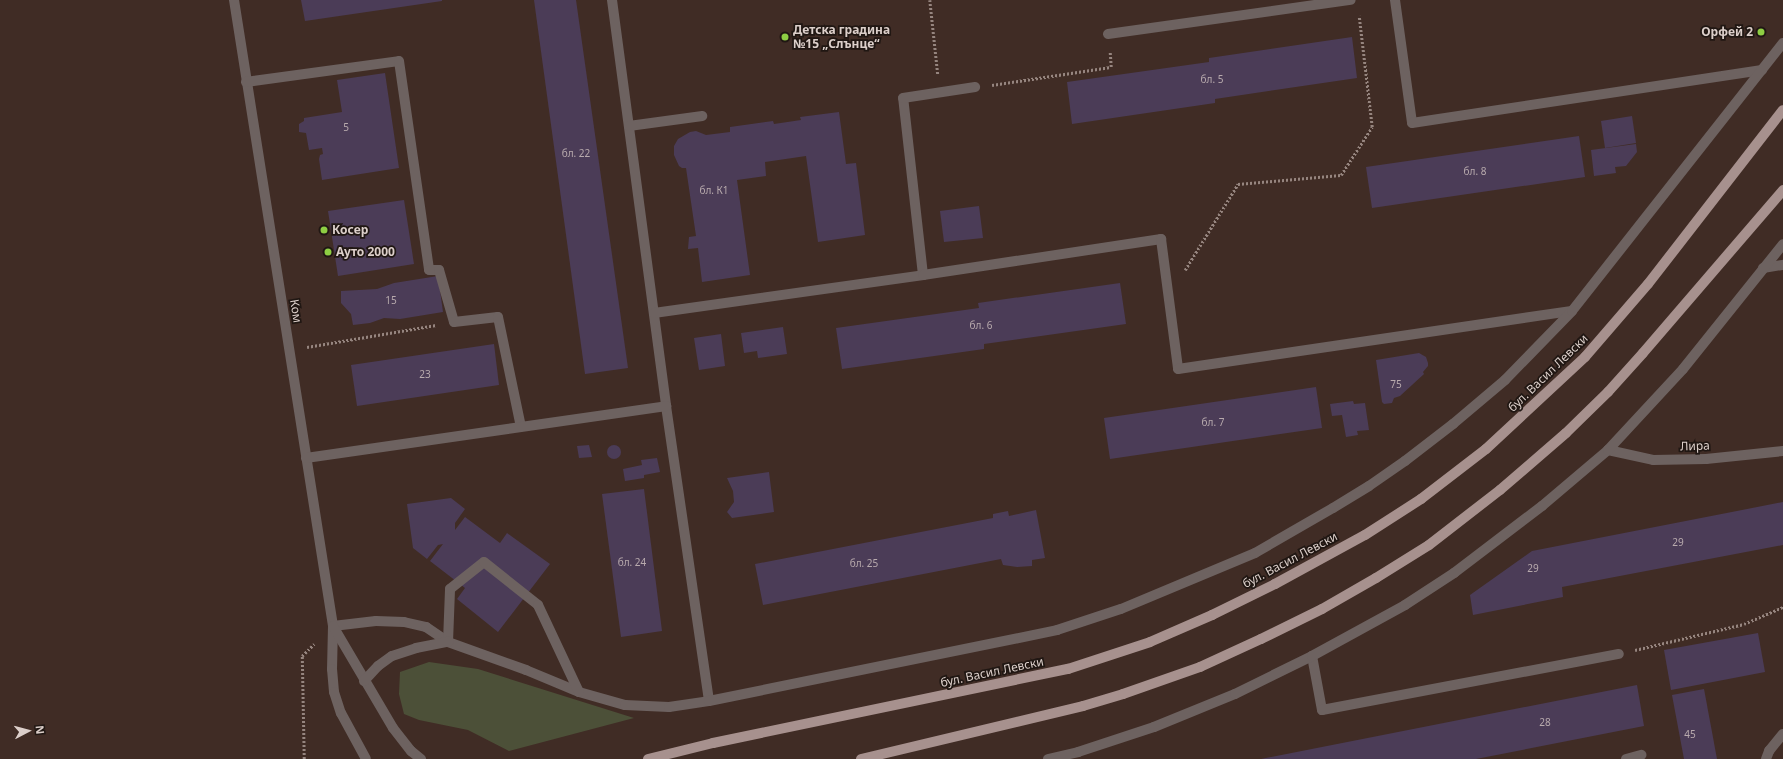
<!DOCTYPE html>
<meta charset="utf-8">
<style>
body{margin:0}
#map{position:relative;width:1783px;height:759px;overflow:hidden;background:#402c25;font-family:"Noto Sans",sans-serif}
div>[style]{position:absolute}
.green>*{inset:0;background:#4c5038}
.building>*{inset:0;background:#4b3c57}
.round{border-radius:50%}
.path>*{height:2.5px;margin-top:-1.25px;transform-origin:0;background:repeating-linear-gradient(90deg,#96857f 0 2px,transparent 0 4px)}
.minor>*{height:10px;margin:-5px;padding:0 5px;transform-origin:5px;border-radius:5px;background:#6d6260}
.major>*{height:10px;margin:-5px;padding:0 5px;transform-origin:5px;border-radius:5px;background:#a7918e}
.dots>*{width:11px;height:11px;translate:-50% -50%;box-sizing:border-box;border:2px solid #201713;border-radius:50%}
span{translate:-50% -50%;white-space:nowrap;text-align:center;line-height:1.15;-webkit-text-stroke:3.5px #201713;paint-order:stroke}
.number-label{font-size:10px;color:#b8aaad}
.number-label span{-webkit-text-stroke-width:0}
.poi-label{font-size:12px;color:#dccfca;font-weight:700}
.left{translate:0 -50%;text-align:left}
.right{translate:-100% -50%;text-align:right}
.street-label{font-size:12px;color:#dccfca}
.north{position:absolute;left:8px;top:711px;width:40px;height:40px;-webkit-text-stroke:3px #201713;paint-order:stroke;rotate:84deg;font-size:11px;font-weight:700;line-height:16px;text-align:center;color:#dccfca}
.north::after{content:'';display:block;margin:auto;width:14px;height:18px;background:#dccfca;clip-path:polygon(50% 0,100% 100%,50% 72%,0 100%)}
</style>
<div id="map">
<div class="green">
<i style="clip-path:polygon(429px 662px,478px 669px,634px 718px,509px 751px,468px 730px,419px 720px,404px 714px,399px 694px,400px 672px)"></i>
</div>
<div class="building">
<i style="clip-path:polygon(301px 0,442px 0,442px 1px,305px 21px)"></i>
<i style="clip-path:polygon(534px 0,576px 0,628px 368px,585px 374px)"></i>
<i style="clip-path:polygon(1352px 37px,1357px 78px,1215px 99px,1215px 103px,1072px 124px,1067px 82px,1209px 62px,1209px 58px)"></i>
<i style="clip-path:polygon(385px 73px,399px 168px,322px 180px,319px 159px,320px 155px,323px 154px,322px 148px,309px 150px,306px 133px,299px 132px,299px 124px,304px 121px,304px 118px,342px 112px,337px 80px)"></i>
<i style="clip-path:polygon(839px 112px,846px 164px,856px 163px,865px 235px,818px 242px,806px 156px,765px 162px,766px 176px,737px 180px,750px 275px,702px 282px,698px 248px,688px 249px,689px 237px,696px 236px,686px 168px,682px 168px,679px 166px,674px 155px,674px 146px,678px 139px,690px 132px,696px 131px,706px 135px,730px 132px,730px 127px,773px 121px,774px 124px,801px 120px,800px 117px)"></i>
<i style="clip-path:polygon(1632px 116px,1636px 143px,1605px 148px,1601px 121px)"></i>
<i style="clip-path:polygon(1579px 136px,1585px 177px,1372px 208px,1366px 167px)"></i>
<i style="clip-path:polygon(1636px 144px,1637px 152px,1626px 166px,1615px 167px,1616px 173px,1594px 176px,1591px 150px)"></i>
<i style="clip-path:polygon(404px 200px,414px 264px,338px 276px,328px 211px)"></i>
<i style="clip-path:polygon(979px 206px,983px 238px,944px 242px,940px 211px)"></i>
<i style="clip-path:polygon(438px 276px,443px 312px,400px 319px,384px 318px,370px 323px,353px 325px,351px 314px,341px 303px,341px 291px,377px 289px,394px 283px)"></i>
<i style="clip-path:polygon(1120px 283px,1126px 324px,984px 344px,984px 349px,842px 369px,836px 328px,979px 308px,978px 303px)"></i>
<i style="clip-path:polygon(783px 327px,787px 354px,758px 358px,757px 351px,744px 353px,741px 333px)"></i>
<i style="clip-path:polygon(721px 334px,725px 366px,699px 370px,694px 338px)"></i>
<i style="clip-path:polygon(494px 344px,499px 385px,357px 406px,351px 365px)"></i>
<i style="clip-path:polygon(1419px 353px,1426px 357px,1428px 363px,1428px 366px,1423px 372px,1424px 374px,1400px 396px,1394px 398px,1392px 403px,1384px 404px,1382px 402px,1376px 360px)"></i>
<i style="clip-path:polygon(1316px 387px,1322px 428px,1110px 459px,1104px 418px)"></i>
<i style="clip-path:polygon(1353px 401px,1354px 404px,1365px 403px,1369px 430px,1357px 431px,1358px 435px,1346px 437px,1342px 415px,1332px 416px,1330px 404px)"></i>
<i class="round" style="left:607px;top:445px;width:14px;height:14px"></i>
<i style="clip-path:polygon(589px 445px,592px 457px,579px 458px,577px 446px)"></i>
<i style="clip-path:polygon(657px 458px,660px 472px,644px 475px,644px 478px,625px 481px,623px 469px,642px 465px,641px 460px)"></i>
<i style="clip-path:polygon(769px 472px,774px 512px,732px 518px,727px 512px,734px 502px,733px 491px,727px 478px)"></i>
<i style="clip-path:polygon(644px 489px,662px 631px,621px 637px,602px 494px)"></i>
<i style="clip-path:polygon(451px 498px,465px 509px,455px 523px,455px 530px,465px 517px,500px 543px,507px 533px,550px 564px,498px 632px,457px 599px,465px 588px,430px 561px,443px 544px,438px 545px,427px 559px,413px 548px,407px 504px)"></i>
<i style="clip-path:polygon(1783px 502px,1783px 545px,1562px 587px,1563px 597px,1473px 615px,1470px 595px,1532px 551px)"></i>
<i style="clip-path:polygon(1036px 510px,1045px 558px,1032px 560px,1032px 566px,1017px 567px,1003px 565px,1001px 559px,763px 605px,755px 564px,993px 518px,993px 514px,1008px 511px,1009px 516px)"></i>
<i style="clip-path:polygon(1758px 633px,1765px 672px,1671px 690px,1664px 650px)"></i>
<i style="clip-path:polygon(1637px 685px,1644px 726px,1476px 759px,1261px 759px)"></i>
<i style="clip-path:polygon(1704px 689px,1717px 759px,1684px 759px,1672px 695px)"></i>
</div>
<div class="path">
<i style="left:930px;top:0;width:75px;rotate:83.9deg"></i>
<i style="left:992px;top:85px;width:120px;rotate:-8.6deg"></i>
<i style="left:1111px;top:67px;width:15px;rotate:-94deg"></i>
<i style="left:1185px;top:270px;width:101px;rotate:-58.4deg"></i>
<i style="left:1238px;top:184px;width:103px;rotate:-5deg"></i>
<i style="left:1341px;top:175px;width:57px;rotate:-57.1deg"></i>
<i style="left:1372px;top:127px;width:112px;rotate:-96.7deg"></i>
<i style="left:307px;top:347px;width:131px;rotate:-9.7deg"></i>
<i style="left:1635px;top:650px;width:112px;rotate:-13.4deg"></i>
<i style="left:1744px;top:624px;width:43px;rotate:-23.6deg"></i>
<i style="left:304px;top:759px;width:103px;rotate:-91.1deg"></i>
<i style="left:302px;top:656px;width:17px;rotate:-45deg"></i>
</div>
<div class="minor">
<i style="left:234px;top:0;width:634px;rotate:81.01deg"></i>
<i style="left:333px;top:626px;width:43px;rotate:91.3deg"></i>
<i style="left:332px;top:669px;width:23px;rotate:85deg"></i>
<i style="left:334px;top:692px;width:22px;rotate:72deg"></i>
<i style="left:341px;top:713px;width:52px;rotate:61.5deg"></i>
<i style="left:612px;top:0;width:410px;rotate:82.4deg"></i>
<i style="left:666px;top:406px;width:298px;rotate:81.7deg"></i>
<i style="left:1395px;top:0;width:124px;rotate:82.1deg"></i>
<i style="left:1412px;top:123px;width:354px;rotate:-8.6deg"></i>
<i style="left:1108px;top:34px;width:245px;rotate:-8deg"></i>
<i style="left:246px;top:82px;width:154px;rotate:-7.8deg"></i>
<i style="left:399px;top:61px;width:211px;rotate:81.8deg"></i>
<i style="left:429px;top:270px;width:10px"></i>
<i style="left:439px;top:270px;width:54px;rotate:73.9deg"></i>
<i style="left:454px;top:322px;width:44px;rotate:-6.5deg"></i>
<i style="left:498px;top:317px;width:112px;rotate:78.2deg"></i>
<i style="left:629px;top:126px;width:74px;rotate:-7.8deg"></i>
<i style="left:1763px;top:268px;width:20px;rotate:-9deg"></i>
<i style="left:923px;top:275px;width:178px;rotate:-96.4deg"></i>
<i style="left:903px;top:98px;width:73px;rotate:-8.7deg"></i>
<i style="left:654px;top:313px;width:272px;rotate:-8deg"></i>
<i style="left:923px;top:275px;width:241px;rotate:-8.6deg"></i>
<i style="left:1161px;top:239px;width:131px;rotate:82.5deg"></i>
<i style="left:1178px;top:369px;width:398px;rotate:-8.4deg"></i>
<i style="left:1608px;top:450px;width:46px;rotate:12.5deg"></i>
<i style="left:1653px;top:460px;width:53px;rotate:-1.1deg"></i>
<i style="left:1706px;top:459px;width:77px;rotate:-5.9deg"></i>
<i style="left:306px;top:458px;width:364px;rotate:-8.2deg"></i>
<i style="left:333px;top:626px;width:43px;rotate:-6.6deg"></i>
<i style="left:376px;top:621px;width:28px;rotate:2deg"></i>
<i style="left:404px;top:622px;width:23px;rotate:13deg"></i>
<i style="left:426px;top:627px;width:27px;rotate:34deg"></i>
<i style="left:448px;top:642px;width:83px;rotate:19.7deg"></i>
<i style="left:526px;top:670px;width:57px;rotate:22.5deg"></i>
<i style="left:579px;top:692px;width:48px;rotate:15.8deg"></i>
<i style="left:625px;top:705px;width:44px;rotate:2.6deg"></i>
<i style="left:669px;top:707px;width:40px;rotate:-8.5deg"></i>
<i style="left:709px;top:701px;width:355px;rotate:-11.5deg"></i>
<i style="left:1057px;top:630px;width:67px;rotate:-18.2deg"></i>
<i style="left:1121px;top:609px;width:145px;rotate:-22.7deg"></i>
<i style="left:1255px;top:553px;width:90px;rotate:-30deg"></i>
<i style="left:1333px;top:508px;width:42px;rotate:-31.4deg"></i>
<i style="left:1369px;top:486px;width:44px;rotate:-34.8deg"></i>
<i style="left:1405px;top:461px;width:61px;rotate:-37.6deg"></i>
<i style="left:1453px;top:424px;width:68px;rotate:-40.2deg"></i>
<i style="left:1505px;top:380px;width:96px;rotate:-45.8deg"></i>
<i style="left:1572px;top:311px;width:341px;rotate:-51.8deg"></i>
<i style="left:333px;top:626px;width:118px;rotate:59.5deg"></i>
<i style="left:393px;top:728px;width:29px;rotate:52deg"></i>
<i style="left:411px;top:751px;width:13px;rotate:39deg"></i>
<i style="left:448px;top:642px;width:53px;rotate:-87.8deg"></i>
<i style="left:450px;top:589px;width:43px;rotate:-38.5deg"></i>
<i style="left:484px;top:562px;width:69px;rotate:38.5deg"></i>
<i style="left:538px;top:605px;width:96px;rotate:64.8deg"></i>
<i style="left:1312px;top:656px;width:55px;rotate:79.5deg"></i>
<i style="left:1322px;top:710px;width:302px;rotate:-10.7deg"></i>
<i style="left:364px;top:681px;width:21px;rotate:-47deg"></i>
<i style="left:378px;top:666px;width:17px;rotate:-36deg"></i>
<i style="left:392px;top:656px;width:25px;rotate:-18deg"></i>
<i style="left:416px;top:648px;width:33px;rotate:-11deg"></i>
<i style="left:1048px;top:759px;width:31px;rotate:-13deg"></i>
<i style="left:1078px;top:752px;width:80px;rotate:-18.2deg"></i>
<i style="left:1154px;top:727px;width:87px;rotate:-22.2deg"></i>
<i style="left:1235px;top:694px;width:86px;rotate:-26.3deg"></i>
<i style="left:1312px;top:656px;width:106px;rotate:-28.7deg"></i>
<i style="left:1405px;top:605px;width:59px;rotate:-33.1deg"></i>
<i style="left:1454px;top:573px;width:111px;rotate:-37.3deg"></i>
<i style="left:1542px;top:506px;width:87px;rotate:-40.3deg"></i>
<i style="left:1608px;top:450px;width:110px;rotate:-47.2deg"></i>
<i style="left:1683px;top:369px;width:160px;rotate:-51.3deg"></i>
<i style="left:1626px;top:759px;width:16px;rotate:-15deg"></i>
<i style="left:1766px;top:759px;width:9px;rotate:-69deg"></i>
<i style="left:1769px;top:751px;width:22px;rotate:-51deg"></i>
</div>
<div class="major">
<i style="left:648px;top:759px;width:67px;rotate:-13.8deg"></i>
<i style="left:713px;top:743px;width:363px;rotate:-11.8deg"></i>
<i style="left:1068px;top:669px;width:86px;rotate:-18.2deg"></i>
<i style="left:1150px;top:642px;width:68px;rotate:-23.5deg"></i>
<i style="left:1212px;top:615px;width:70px;rotate:-26.2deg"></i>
<i style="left:1275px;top:584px;width:102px;rotate:-28.6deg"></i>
<i style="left:1365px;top:535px;width:67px;rotate:-32.7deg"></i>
<i style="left:1421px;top:499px;width:82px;rotate:-37.6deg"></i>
<i style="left:1486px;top:449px;width:135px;rotate:-42.9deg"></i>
<i style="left:1585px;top:357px;width:96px;rotate:-49.2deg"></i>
<i style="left:1648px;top:284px;width:220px;rotate:-52.2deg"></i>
<i style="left:861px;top:759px;width:228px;rotate:-13.4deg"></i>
<i style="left:1083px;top:706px;width:42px;rotate:-16.7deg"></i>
<i style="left:1123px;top:694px;width:82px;rotate:-19.3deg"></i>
<i style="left:1200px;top:667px;width:67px;rotate:-24.7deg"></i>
<i style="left:1261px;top:639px;width:68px;rotate:-26.2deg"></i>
<i style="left:1322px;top:609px;width:62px;rotate:-29.9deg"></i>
<i style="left:1376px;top:578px;width:62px;rotate:-31.9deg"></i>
<i style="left:1429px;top:545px;width:90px;rotate:-37.8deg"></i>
<i style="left:1500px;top:490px;width:87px;rotate:-40.8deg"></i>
<i style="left:1566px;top:433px;width:59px;rotate:-44.3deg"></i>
<i style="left:1608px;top:392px;width:52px;rotate:-48.1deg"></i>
<i style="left:1643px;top:353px;width:215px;rotate:-49.3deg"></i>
</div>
<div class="dots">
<i style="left:1761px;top:32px;background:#8ece43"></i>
<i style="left:785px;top:37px;background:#8ece43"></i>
<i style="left:324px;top:230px;background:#8ece43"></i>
<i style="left:328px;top:252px;background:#8ece43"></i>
</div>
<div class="number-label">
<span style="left:1212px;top:80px">бл. 5</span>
<span style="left:346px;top:128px">5</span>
<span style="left:576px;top:154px">бл. 22</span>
<span style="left:1475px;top:172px">бл. 8</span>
<span style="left:714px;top:191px">бл. К1</span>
<span style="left:391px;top:301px">15</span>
<span style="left:981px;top:326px">бл. 6</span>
<span style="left:425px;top:375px">23</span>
<span style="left:1396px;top:385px">75</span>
<span style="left:1213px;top:423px">бл. 7</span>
<span style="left:1678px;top:543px">29</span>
<span style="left:632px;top:563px">бл. 24</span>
<span style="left:864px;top:564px">бл. 25</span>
<span style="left:1533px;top:569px">29</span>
<span style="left:1545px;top:723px">28</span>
<span style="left:1690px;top:735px">45</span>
</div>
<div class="poi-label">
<span class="left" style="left:793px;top:37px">Детска градина<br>№15 „Слънце“</span>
<span class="right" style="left:1753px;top:32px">Орфей 2</span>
<span class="left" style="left:332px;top:230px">Косер</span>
<span class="left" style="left:336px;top:252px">Ауто 2000</span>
</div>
<div class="street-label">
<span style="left:296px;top:311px;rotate:81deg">Ком</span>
<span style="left:1548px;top:373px;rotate:-44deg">бул. Васил Левски</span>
<span style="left:1695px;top:446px;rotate:-2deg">Лира</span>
<span style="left:1290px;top:560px;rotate:-28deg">бул. Васил Левски</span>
<span style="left:992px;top:672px;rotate:-12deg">бул. Васил Левски</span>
</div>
<div class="north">N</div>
</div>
